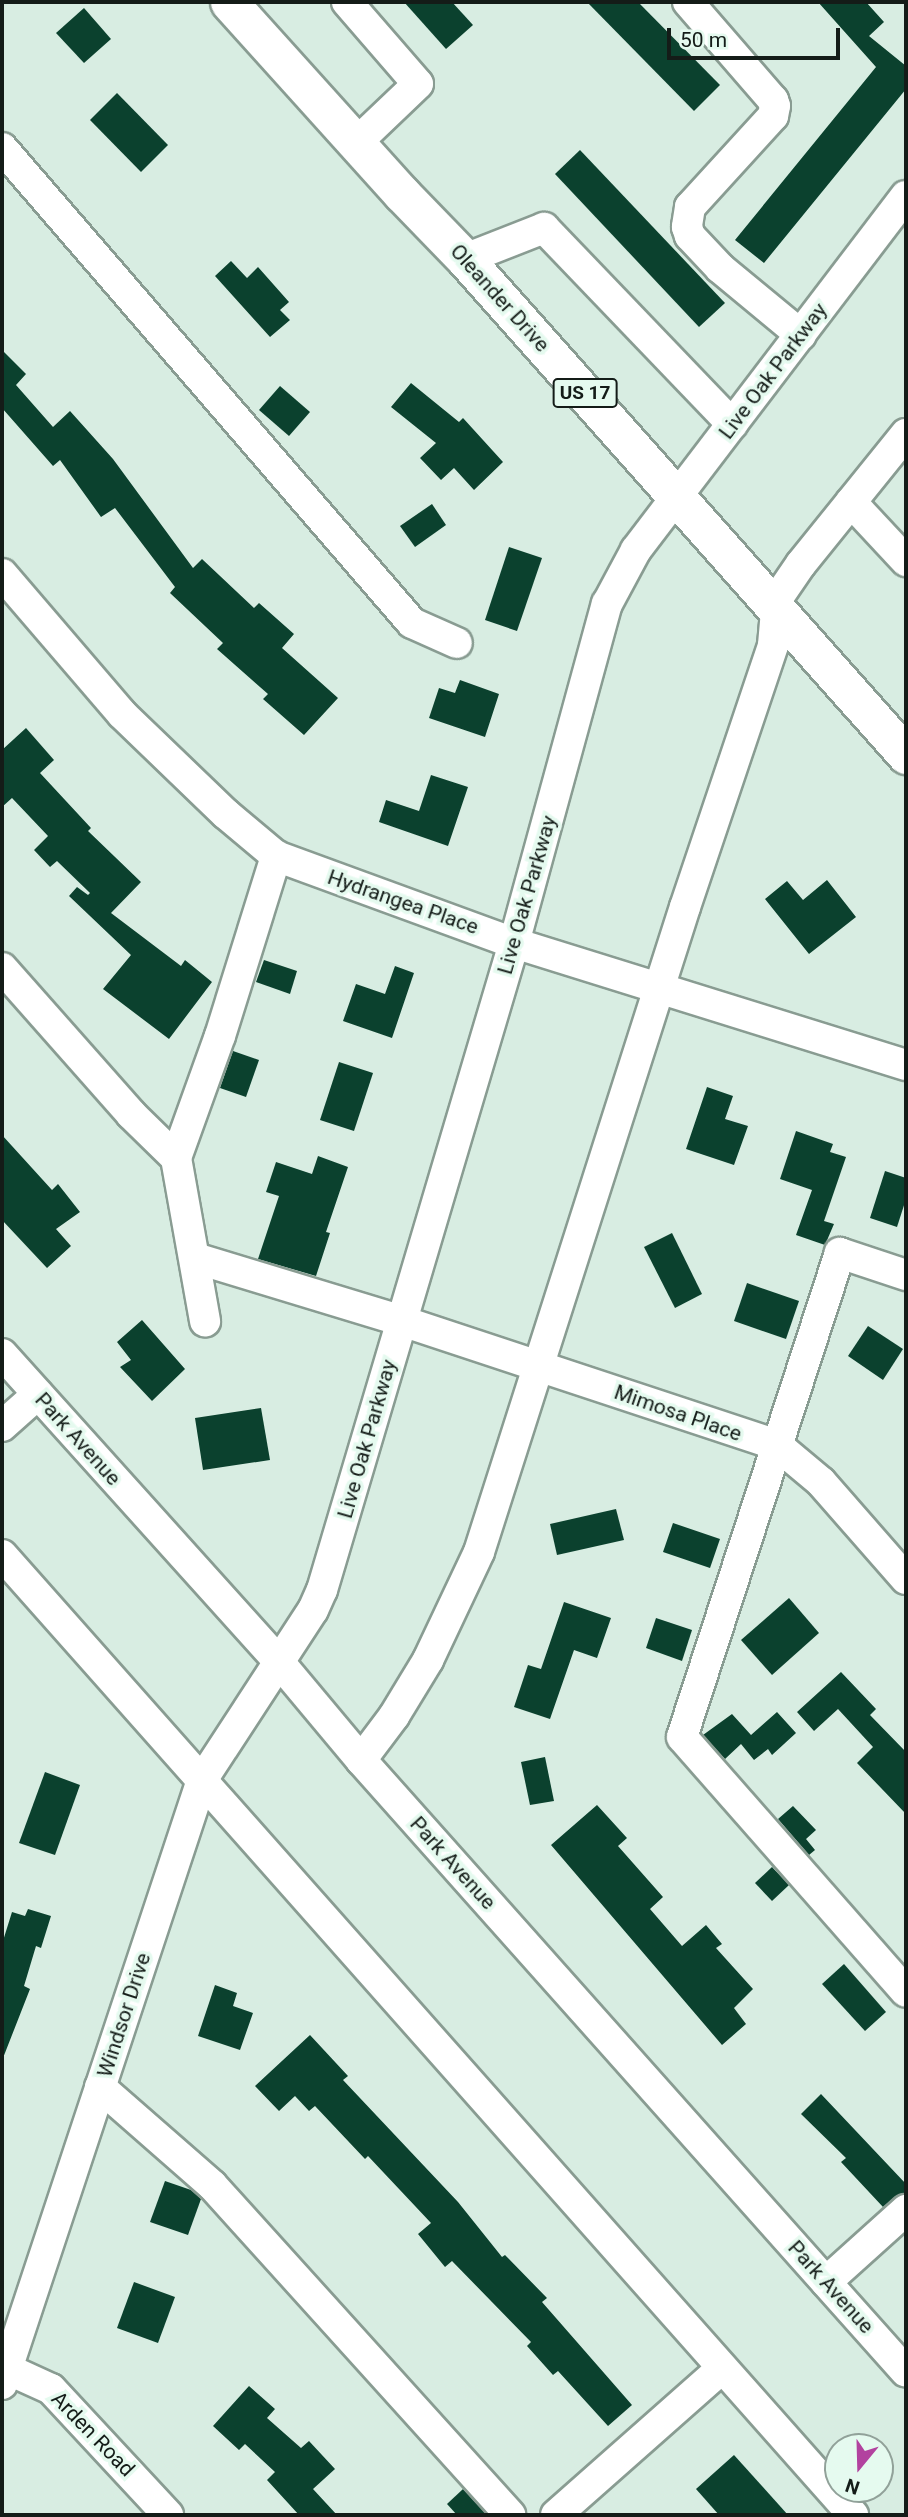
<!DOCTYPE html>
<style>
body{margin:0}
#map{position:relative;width:908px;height:2517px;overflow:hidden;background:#d8ede2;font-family:Roboto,sans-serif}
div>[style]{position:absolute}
.building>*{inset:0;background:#0b412e}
.roads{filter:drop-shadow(2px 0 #899c92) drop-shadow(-2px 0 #899c92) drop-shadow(0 2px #899c92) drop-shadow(0 -2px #899c92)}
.minor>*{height:30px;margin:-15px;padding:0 15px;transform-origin:15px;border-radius:15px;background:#fff}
.major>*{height:37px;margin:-18.5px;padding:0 18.5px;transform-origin:18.5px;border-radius:18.5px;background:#fff}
span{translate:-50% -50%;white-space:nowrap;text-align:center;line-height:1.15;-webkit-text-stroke:7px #e5faef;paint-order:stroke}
.shield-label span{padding:2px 5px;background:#e5faef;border:2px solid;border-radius:5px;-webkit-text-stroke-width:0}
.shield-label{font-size:19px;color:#141c18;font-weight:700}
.street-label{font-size:21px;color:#141c18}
.frame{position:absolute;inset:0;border:4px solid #141c18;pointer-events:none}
.north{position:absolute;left:824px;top:2433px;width:70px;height:70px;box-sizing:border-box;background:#e5faef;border:2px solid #91a199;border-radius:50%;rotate:199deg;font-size:19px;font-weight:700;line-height:28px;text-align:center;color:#141c18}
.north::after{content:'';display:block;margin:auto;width:24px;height:32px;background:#b2429f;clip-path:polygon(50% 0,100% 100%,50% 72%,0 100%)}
.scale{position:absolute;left:667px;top:28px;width:173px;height:32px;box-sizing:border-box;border:4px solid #141c18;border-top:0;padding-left:9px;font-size:21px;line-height:24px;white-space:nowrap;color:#141c18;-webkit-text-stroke:5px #e5faef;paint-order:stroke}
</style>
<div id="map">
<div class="building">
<i style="clip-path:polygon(404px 2px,452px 2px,473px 25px,446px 49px)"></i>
<i style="clip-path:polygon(587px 2px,638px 2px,720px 85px,694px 111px)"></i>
<i style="clip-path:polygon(818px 2px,866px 2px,884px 22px,869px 36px,906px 66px,906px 89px,764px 263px,735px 240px,876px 67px)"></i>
<i style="clip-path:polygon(84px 8px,111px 39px,84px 63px,56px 33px)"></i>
<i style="clip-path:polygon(117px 93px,168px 145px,141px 172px,90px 120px)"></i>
<i style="clip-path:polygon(580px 150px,725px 303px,699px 327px,555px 174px)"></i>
<i style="clip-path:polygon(231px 261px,247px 278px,258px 267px,289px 302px,280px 310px,290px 320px,270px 337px,215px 276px)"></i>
<i style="clip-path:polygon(2px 350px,26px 374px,16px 385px,53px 427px,70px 411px,113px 459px,193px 568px,202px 559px,254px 608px,259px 603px,294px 634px,282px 648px,338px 698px,304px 735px,263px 699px,268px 694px,217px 649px,223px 643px,170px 593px,175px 587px,115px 508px,101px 517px,60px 460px,53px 466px,2px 408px)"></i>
<i style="clip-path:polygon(411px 383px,459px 422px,463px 418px,503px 462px,474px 490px,454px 468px,441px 480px,420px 458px,436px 443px,391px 407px)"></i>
<i style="clip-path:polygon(280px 386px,310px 412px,289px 436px,259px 410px)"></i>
<i style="clip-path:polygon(432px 504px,446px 525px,415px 547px,400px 526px)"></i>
<i style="clip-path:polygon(509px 547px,542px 558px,517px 631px,485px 620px)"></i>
<i style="clip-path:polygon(460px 680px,499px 694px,485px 737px,429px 718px,439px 688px,455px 693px)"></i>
<i style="clip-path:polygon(26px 728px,54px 760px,40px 773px,91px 828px,88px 831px,141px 882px,111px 913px,181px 966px,185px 960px,212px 982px,169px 1039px,103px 989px,131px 955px,69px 896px,77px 887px,88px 895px,90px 893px,57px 861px,50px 867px,34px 850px,48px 836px,12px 798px,2px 807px,2px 750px)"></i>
<i style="clip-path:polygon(431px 775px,468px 787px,448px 846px,379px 822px,386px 800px,419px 811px)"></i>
<i style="clip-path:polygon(827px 880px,856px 917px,809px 954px,765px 899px,787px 881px,803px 900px)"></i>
<i style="clip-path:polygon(264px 960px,297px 971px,290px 994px,256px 982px)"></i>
<i style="clip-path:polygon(395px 966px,414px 973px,392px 1038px,343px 1021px,356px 984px,385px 994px)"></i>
<i style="clip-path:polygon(233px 1051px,259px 1060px,246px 1097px,220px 1088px)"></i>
<i style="clip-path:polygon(339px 1062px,373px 1073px,354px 1131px,320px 1120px)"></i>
<i style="clip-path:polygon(707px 1087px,733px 1096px,725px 1119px,748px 1126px,734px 1165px,686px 1149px)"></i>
<i style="clip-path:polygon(796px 1131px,833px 1144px,830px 1152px,846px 1157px,824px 1221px,834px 1224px,825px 1245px,796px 1235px,812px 1190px,780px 1179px)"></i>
<i style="clip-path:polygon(2px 1135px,52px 1190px,58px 1184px,80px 1212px,56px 1229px,71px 1246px,47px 1268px,2px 1220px)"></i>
<i style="clip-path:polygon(318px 1156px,348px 1167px,326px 1232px,330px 1233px,316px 1276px,258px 1259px,279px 1196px,266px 1192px,276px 1162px,312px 1174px)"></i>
<i style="clip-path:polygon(885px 1171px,906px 1178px,906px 1199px,897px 1227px,870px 1218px)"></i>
<i style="clip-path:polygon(672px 1233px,702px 1294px,675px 1308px,644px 1247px)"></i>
<i style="clip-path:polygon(747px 1283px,799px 1301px,786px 1339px,734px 1321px)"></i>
<i style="clip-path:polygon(142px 1320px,185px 1369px,152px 1401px,120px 1367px,131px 1360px,117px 1342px)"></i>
<i style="clip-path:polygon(868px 1326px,903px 1349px,883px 1380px,848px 1356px)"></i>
<i style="clip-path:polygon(261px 1408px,270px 1460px,203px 1470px,195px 1418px)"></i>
<i style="clip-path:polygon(616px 1509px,624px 1540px,557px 1555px,550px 1524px)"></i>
<i style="clip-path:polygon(673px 1523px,720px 1539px,710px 1568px,663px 1552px)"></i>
<i style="clip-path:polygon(789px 1598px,819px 1633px,772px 1675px,741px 1640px)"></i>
<i style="clip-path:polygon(564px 1602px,611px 1618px,597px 1658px,574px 1650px,550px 1719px,514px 1707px,528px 1665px,541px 1669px)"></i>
<i style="clip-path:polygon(656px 1618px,692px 1630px,682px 1661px,646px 1648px)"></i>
<i style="clip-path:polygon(841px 1672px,876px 1709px,870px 1715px,906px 1752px,906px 1814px,857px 1763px,873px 1747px,838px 1709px,814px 1731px,797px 1712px)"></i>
<i style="clip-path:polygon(777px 1712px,796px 1733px,772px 1755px,768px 1749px,754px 1760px,741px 1744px,725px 1759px,703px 1735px,732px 1714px,751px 1735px)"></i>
<i style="clip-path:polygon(545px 1757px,554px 1801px,530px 1805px,521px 1762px)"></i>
<i style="clip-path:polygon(45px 1772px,80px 1785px,55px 1855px,19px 1843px)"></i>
<i style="clip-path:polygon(597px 1805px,627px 1838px,618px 1846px,663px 1897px,650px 1909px,682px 1946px,706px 1925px,722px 1944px,716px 1948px,753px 1989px,734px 2008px,746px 2024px,722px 2045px,551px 1845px)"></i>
<i style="clip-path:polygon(793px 1806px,816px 1830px,806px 1839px,815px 1850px,809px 1855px,778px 1819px)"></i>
<i style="clip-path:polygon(772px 1867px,789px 1885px,772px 1901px,755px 1883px)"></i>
<i style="clip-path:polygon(28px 1909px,51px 1916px,41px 1948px,36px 1946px,24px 1986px,30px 1989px,3px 2058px,2px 1944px,12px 1912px,25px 1916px)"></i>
<i style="clip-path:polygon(844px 1964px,886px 2012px,865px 2031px,822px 1984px)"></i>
<i style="clip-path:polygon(215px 1985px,237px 1993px,233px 2006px,253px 2013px,240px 2050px,198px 2036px)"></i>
<i style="clip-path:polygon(310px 2035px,348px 2076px,343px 2080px,458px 2202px,502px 2257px,505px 2255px,547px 2298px,542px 2302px,632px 2405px,608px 2426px,558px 2371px,553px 2375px,527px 2346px,531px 2342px,452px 2261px,445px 2267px,418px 2234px,431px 2223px,368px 2156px,365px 2159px,315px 2106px,309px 2111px,295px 2096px,279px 2111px,255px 2086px)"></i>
<i style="clip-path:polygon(821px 2094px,906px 2184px,906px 2193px,895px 2197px,883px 2207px,841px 2162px,846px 2158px,801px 2114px)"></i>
<i style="clip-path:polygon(165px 2181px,191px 2190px,201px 2199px,188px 2235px,150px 2222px)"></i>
<i style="clip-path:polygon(134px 2282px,175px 2297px,158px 2343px,117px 2328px)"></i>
<i style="clip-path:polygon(249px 2386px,275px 2409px,267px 2418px,301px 2448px,309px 2441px,335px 2469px,313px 2489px,337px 2515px,299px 2515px,267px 2480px,275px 2472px,245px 2444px,239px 2450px,213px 2426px)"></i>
<i style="clip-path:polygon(734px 2455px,788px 2515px,719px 2515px,696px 2489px)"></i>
<i style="clip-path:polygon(463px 2489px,487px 2515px,457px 2515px,447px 2504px)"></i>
</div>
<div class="roads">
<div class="minor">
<i style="left:347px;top:2px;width:108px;rotate:49.1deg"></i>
<i style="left:418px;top:84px;width:86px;rotate:136.4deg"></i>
<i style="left:688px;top:2px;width:130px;rotate:49.1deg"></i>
<i style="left:773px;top:100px;width:6px;rotate:72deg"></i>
<i style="left:775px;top:106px;width:10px;rotate:101deg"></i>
<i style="left:773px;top:116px;width:123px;rotate:132.4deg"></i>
<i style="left:690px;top:207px;width:20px;rotate:99deg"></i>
<i style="left:687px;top:227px;width:9px;rotate:72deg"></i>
<i style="left:690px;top:236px;width:44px;rotate:46.8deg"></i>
<i style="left:720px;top:268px;width:105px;rotate:39.6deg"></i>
<i style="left:2px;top:148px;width:627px;rotate:49.2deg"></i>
<i style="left:412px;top:623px;width:49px;rotate:24deg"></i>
<i style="left:465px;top:259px;width:85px;rotate:-21.4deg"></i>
<i style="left:544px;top:228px;width:272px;rotate:46.2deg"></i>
<i style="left:851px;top:502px;width:81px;rotate:47deg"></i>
<i style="left:2px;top:574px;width:184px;rotate:49.4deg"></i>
<i style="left:122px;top:714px;width:144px;rotate:43.9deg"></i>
<i style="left:226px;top:814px;width:65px;rotate:40deg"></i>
<i style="left:276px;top:856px;width:253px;rotate:20.1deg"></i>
<i style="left:514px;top:943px;width:411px;rotate:17.3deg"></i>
<i style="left:2px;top:968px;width:195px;rotate:48.5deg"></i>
<i style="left:131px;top:1114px;width:63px;rotate:44.4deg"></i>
<i style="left:176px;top:1158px;width:166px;rotate:79.9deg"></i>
<i style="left:176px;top:1158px;width:130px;rotate:-70.2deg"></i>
<i style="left:220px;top:1036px;width:189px;rotate:-72.7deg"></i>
<i style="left:195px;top:1258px;width:216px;rotate:16.9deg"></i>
<i style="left:402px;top:1321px;width:388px;rotate:18.3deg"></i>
<i style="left:770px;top:1443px;width:16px;rotate:30deg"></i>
<i style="left:784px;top:1451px;width:48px;rotate:40deg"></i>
<i style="left:821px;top:1482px;width:129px;rotate:48.8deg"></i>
<i style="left:906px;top:1275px;width:70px;rotate:-161.6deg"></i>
<i style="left:840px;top:1253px;width:509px;rotate:108.08deg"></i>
<i style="left:682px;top:1737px;width:339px;rotate:48.7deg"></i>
<i style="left:2px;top:1354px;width:414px;rotate:48deg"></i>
<i style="left:279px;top:1662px;width:128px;rotate:50.1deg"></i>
<i style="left:361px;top:1760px;width:819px;rotate:48.31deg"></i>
<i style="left:2px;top:1426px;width:48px;rotate:-41.6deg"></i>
<i style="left:2px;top:1555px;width:1283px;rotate:48.44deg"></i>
<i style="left:361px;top:1760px;width:55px;rotate:-53.1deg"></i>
<i style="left:394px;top:1716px;width:66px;rotate:-58.7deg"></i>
<i style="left:428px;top:1660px;width:119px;rotate:-64.7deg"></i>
<i style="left:479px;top:1552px;width:677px;rotate:-72.29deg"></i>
<i style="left:685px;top:907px;width:276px;rotate:-71.4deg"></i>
<i style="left:773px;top:645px;width:46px;rotate:-85deg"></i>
<i style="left:777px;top:599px;width:42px;rotate:-55.6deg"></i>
<i style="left:801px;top:564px;width:167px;rotate:-51.1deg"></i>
<i style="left:100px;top:2087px;width:149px;rotate:41.2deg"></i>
<i style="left:212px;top:2185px;width:445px;rotate:47.9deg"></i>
<i style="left:826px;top:2282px;width:108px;rotate:-42deg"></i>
<i style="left:7px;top:2369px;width:48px;rotate:24.4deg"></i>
<i style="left:51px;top:2389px;width:172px;rotate:47.1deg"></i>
<i style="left:2px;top:2384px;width:636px;rotate:-71.68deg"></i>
<i style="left:202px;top:1780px;width:203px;rotate:-56.9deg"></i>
<i style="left:313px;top:1610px;width:22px;rotate:-66deg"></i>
<i style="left:322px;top:1590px;width:675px;rotate:-73.47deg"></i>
<i style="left:514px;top:943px;width:352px;rotate:-74.7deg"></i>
<i style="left:607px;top:604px;width:61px;rotate:-61.8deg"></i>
<i style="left:636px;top:550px;width:445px;rotate:-52.7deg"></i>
<i style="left:556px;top:2515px;width:222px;rotate:-41.5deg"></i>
</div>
<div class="major">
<i style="left:229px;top:2px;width:258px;rotate:48deg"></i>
<i style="left:402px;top:194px;width:91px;rotate:45.9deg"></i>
<i style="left:465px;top:259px;width:664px;rotate:48.36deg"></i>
</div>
</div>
<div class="shield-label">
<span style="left:585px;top:393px">US 17</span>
</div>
<div class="street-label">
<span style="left:500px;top:298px;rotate:48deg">Oleander Drive</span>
<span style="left:773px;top:371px;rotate:-53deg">Live Oak Parkway</span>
<span style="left:527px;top:895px;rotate:-74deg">Live Oak Parkway</span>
<span style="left:403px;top:902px;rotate:19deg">Hydrangea Place</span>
<span style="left:678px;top:1413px;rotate:19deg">Mimosa Place</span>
<span style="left:78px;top:1439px;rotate:48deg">Park Avenue</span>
<span style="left:367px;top:1439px;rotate:-74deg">Live Oak Parkway</span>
<span style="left:453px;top:1863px;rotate:48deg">Park Avenue</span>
<span style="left:124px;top:2015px;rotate:-72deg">Windsor Drive</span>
<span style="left:831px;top:2287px;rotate:48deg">Park Avenue</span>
<span style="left:93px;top:2434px;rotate:46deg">Arden Road</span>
</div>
<div class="frame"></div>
<div class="north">N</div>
<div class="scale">50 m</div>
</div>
